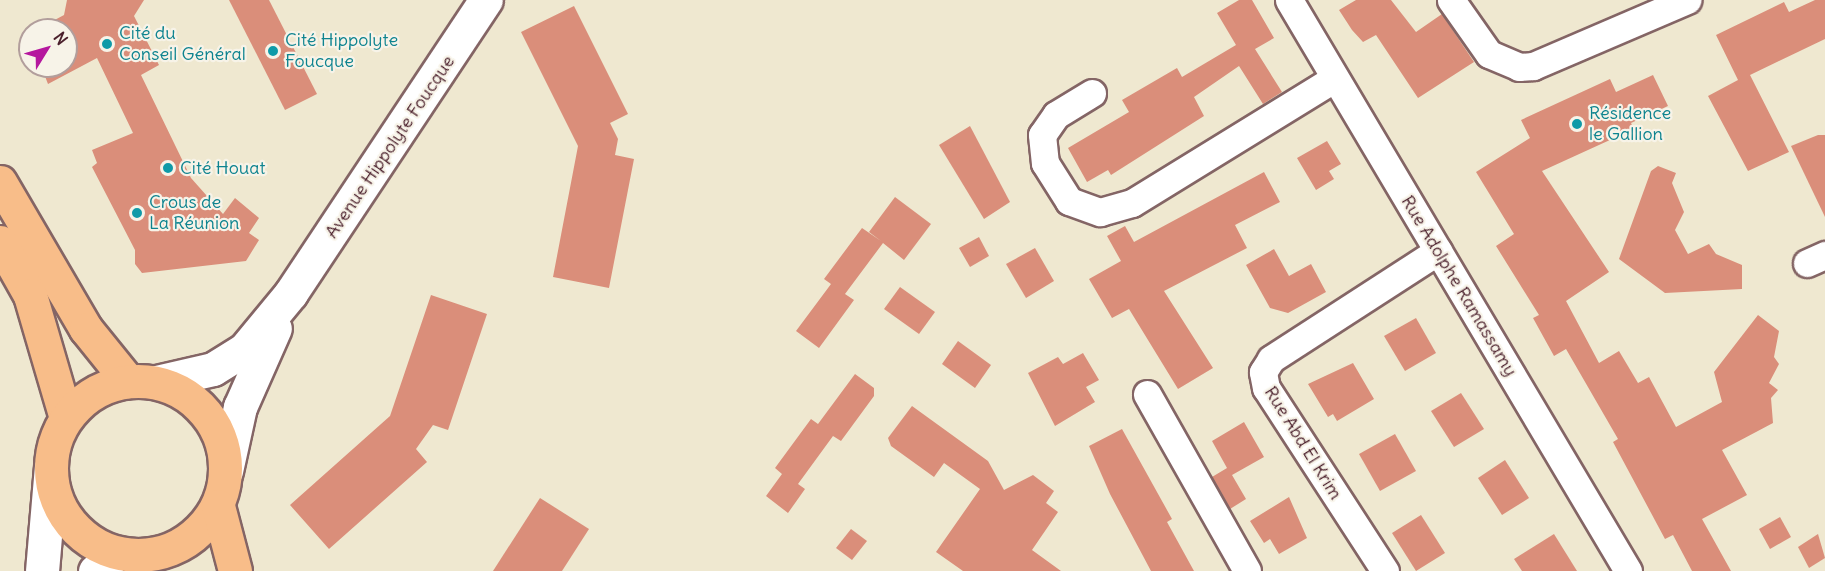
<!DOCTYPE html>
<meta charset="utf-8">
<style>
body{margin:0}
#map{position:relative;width:1825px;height:571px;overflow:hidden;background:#efe8d0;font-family:Delius,sans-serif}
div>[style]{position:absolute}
.building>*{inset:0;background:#da8e7a}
.roads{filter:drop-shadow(2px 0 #846565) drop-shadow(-2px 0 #846565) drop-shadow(0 2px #846565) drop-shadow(0 -2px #846565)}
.minor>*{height:27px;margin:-13.5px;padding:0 13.5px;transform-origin:13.5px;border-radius:13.5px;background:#fff}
.tertiary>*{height:33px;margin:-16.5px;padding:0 16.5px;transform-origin:16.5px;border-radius:16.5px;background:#fff}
.primary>*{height:33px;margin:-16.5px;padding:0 16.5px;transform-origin:16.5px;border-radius:16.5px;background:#f8bd89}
.primary>.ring{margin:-16.5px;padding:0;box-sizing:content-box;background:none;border:33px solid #f8bd89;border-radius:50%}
.dots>*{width:16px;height:16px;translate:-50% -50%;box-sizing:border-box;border:3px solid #f7f3e8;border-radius:50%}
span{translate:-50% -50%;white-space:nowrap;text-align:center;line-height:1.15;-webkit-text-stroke:4.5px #f7f3e8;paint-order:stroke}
.culture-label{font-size:18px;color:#0d838f}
.left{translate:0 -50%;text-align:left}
.street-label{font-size:18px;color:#4a1f2b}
.north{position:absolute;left:18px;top:18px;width:60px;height:60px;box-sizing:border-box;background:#f7f3e8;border:2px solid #b29e9c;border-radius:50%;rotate:53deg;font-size:16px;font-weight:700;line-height:24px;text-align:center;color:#4a1f2b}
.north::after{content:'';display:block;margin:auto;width:21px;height:27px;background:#b5179e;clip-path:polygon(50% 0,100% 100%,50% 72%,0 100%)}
</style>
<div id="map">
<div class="building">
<i style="clip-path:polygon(67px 0,144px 0,134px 16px,159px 65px,141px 75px,191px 178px,223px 214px,235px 198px,259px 218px,249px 233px,259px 240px,246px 261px,142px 273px,135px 264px,135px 250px,92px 167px,97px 163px,92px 150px,133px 133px,97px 58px,48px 84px,41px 66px,66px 66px,66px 30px,36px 30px,64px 15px)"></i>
<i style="clip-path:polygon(229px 0,269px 0,317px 94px,285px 110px)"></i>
<i style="clip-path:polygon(1239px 0,1252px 0,1274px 38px,1255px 49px,1282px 92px,1263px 104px,1239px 66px,1194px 97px,1204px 116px,1111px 175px,1108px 170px,1087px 182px,1068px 148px,1129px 112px,1122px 100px,1177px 68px,1182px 77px,1236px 45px,1217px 13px)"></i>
<i style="clip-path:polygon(1356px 0,1391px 0,1416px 32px,1442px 14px,1474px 62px,1418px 98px,1376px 35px,1363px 42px,1352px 30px,1339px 10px)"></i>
<i style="clip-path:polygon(1815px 0,1825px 0,1825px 39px,1750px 75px,1789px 152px,1748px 171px,1708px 96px,1738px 80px,1716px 35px,1784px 2px,1789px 12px)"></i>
<i style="clip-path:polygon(574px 6px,628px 114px,610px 123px,618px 139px,615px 155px,634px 159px,609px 288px,553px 277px,578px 146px,521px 32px)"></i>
<i style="clip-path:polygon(1653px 75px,1668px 106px,1631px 123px,1634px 129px,1542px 171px,1609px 272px,1566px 301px,1599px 363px,1619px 351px,1638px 383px,1649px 377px,1676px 427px,1722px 402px,1714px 372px,1758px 315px,1779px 331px,1774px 357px,1779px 364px,1769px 383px,1778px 390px,1771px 398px,1773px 423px,1722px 450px,1747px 495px,1702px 519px,1731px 571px,1692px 571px,1673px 535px,1665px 539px,1613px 442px,1618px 439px,1566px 349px,1554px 356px,1533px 318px,1539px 315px,1496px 246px,1514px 234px,1476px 172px,1530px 138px,1521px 120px,1610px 79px,1616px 92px)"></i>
<i style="clip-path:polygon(970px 126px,1010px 202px,984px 219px,939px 145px)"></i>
<i style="clip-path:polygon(1818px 135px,1825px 135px,1825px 217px,1791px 146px)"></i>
<i style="clip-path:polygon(1327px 141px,1341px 164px,1329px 171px,1334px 179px,1316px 190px,1297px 158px)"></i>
<i style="clip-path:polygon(1658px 166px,1676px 173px,1672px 183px,1684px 212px,1675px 230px,1688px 254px,1709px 244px,1716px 254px,1742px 265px,1742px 289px,1665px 293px,1619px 259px,1651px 171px)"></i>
<i style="clip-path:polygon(1264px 172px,1280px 202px,1235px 225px,1247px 248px,1164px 291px,1213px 368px,1178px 389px,1129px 309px,1112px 318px,1089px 279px,1121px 261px,1107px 236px,1125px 226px,1134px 242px)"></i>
<i style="clip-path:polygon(895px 197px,931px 224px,904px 260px,883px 243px,845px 294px,854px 300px,819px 348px,796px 331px,831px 284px,824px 279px,862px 228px,881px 241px,869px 232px)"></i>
<i style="clip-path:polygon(979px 237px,989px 256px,970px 267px,959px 248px)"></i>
<i style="clip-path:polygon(1035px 248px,1054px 281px,1026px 298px,1006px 264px)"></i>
<i style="clip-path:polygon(1274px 249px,1289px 276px,1311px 264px,1326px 292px,1288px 313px,1270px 308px,1246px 265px)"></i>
<i style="clip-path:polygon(900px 287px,935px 312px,919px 334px,884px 309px)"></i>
<i style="clip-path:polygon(431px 295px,487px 314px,448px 430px,433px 425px,416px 449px,427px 462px,329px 549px,290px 505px,390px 416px)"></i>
<i style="clip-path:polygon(1416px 318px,1436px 353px,1405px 371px,1384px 336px)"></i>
<i style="clip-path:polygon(958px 341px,991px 365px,975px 388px,942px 364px)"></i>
<i style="clip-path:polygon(1083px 353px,1099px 380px,1086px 387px,1095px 402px,1055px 426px,1028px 373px,1058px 357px,1063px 364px)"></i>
<i style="clip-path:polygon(1353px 363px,1374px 399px,1337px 421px,1333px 414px,1328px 417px,1308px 384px)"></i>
<i style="clip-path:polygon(855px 374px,874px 388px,874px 396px,841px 441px,833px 436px,798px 484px,805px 489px,788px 513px,766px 496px,782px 474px,775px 468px,811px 419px,818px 424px)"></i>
<i style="clip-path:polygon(1461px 393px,1484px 429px,1454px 447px,1431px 411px)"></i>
<i style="clip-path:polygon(912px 406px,988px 461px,1004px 490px,1033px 475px,1054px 491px,1046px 503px,1058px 512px,1032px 550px,1061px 571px,963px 571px,936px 552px,980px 489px,944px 463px,934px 477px,891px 446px,888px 438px)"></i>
<i style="clip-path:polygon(1244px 422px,1264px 457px,1232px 475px,1246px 499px,1230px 509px,1212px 477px,1227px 468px,1212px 441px)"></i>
<i style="clip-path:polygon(1122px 429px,1172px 519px,1167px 522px,1194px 571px,1151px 571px,1110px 494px,1089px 446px)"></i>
<i style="clip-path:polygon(1395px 434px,1416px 471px,1380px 491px,1359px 454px)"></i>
<i style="clip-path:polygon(1505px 460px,1529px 498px,1502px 515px,1478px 478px)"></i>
<i style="clip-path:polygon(1289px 497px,1307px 538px,1279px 554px,1270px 539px,1264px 543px,1250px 521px)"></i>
<i style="clip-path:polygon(540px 498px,589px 529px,562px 571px,493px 571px)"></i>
<i style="clip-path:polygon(1421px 515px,1445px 553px,1416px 571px,1392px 533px)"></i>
<i style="clip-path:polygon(1780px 517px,1791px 537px,1770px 549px,1759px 529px)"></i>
<i style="clip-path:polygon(851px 529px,867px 541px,852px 560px,836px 548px)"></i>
<i style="clip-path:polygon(1554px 534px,1577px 571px,1522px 571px,1514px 559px)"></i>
<i style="clip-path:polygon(1818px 534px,1825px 558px,1809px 568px,1798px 547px)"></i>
</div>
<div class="roads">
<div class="minor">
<i style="left:1289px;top:0;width:664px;rotate:59.3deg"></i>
<i style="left:1451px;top:0;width:66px;rotate:54.9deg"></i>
<i style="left:1489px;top:54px;width:33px;rotate:23deg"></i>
<i style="left:1519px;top:67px;width:14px;rotate:-4deg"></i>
<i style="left:1533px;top:66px;width:168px;rotate:-23.2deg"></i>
<i style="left:1092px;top:93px;width:42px;rotate:148.6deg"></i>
<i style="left:1056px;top:115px;width:24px;rotate:125deg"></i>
<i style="left:1042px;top:135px;width:28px;rotate:84deg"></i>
<i style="left:1045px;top:163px;width:45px;rotate:57.7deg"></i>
<i style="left:1069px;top:201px;width:33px;rotate:20deg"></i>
<i style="left:1100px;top:212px;width:33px;rotate:-16deg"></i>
<i style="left:1132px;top:203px;width:238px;rotate:-31.6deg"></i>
<i style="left:1807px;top:263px;width:20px;rotate:-24deg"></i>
<i style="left:1147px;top:394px;width:203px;rotate:60.5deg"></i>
<i style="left:1385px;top:571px;width:218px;rotate:-123deg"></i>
<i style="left:1266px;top:388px;width:16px;rotate:-101deg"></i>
<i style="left:1263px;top:372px;width:15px;rotate:-58deg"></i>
<i style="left:1271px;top:359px;width:199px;rotate:-32.9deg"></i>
</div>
<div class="tertiary">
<i style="left:156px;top:382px;width:58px;rotate:-12.8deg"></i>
<i style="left:213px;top:369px;width:36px;rotate:-32deg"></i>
<i style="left:244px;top:350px;width:74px;rotate:-50.5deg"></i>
<i style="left:291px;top:293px;width:352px;rotate:-56.4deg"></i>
<i style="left:226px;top:471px;width:66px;rotate:-77.7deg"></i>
<i style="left:240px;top:407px;width:86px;rotate:-66.1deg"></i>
<i style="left:42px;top:571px;width:104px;rotate:-85.1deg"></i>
<i style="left:95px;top:571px;width:28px;rotate:-39deg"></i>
</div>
<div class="primary">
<i style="left:0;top:182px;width:170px;rotate:59.7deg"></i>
<i style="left:86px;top:329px;width:67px;rotate:51.1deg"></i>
<i style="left:0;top:242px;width:61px;rotate:60.5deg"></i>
<i style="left:30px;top:295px;width:128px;rotate:73.7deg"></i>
<i class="ring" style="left:51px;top:381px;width:141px;height:141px"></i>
<i style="left:218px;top:506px;width:67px;rotate:75.3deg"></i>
</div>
</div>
<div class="dots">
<i style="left:107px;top:44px;background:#0f9aa8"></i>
<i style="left:273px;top:51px;background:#0f9aa8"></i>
<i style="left:1577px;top:124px;background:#0f9aa8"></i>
<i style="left:168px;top:168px;background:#0f9aa8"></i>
<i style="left:137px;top:213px;background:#0f9aa8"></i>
</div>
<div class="culture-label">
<span class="left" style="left:119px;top:44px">Cité du<br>Conseil Général</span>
<span class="left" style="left:285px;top:51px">Cité Hippolyte<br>Foucque</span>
<span class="left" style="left:1589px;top:124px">Résidence<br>le Gallion</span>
<span class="left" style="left:180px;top:168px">Cité Houat</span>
<span class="left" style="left:149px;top:213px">Crous de<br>La Réunion</span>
</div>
<div class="street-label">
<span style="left:390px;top:147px;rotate:-56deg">Avenue Hippolyte Foucque</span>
<span style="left:1459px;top:286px;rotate:59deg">Rue Adolphe Ramassamy</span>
<span style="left:1303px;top:443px;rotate:58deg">Rue Abd El Krim</span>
</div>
<div class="north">N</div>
</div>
